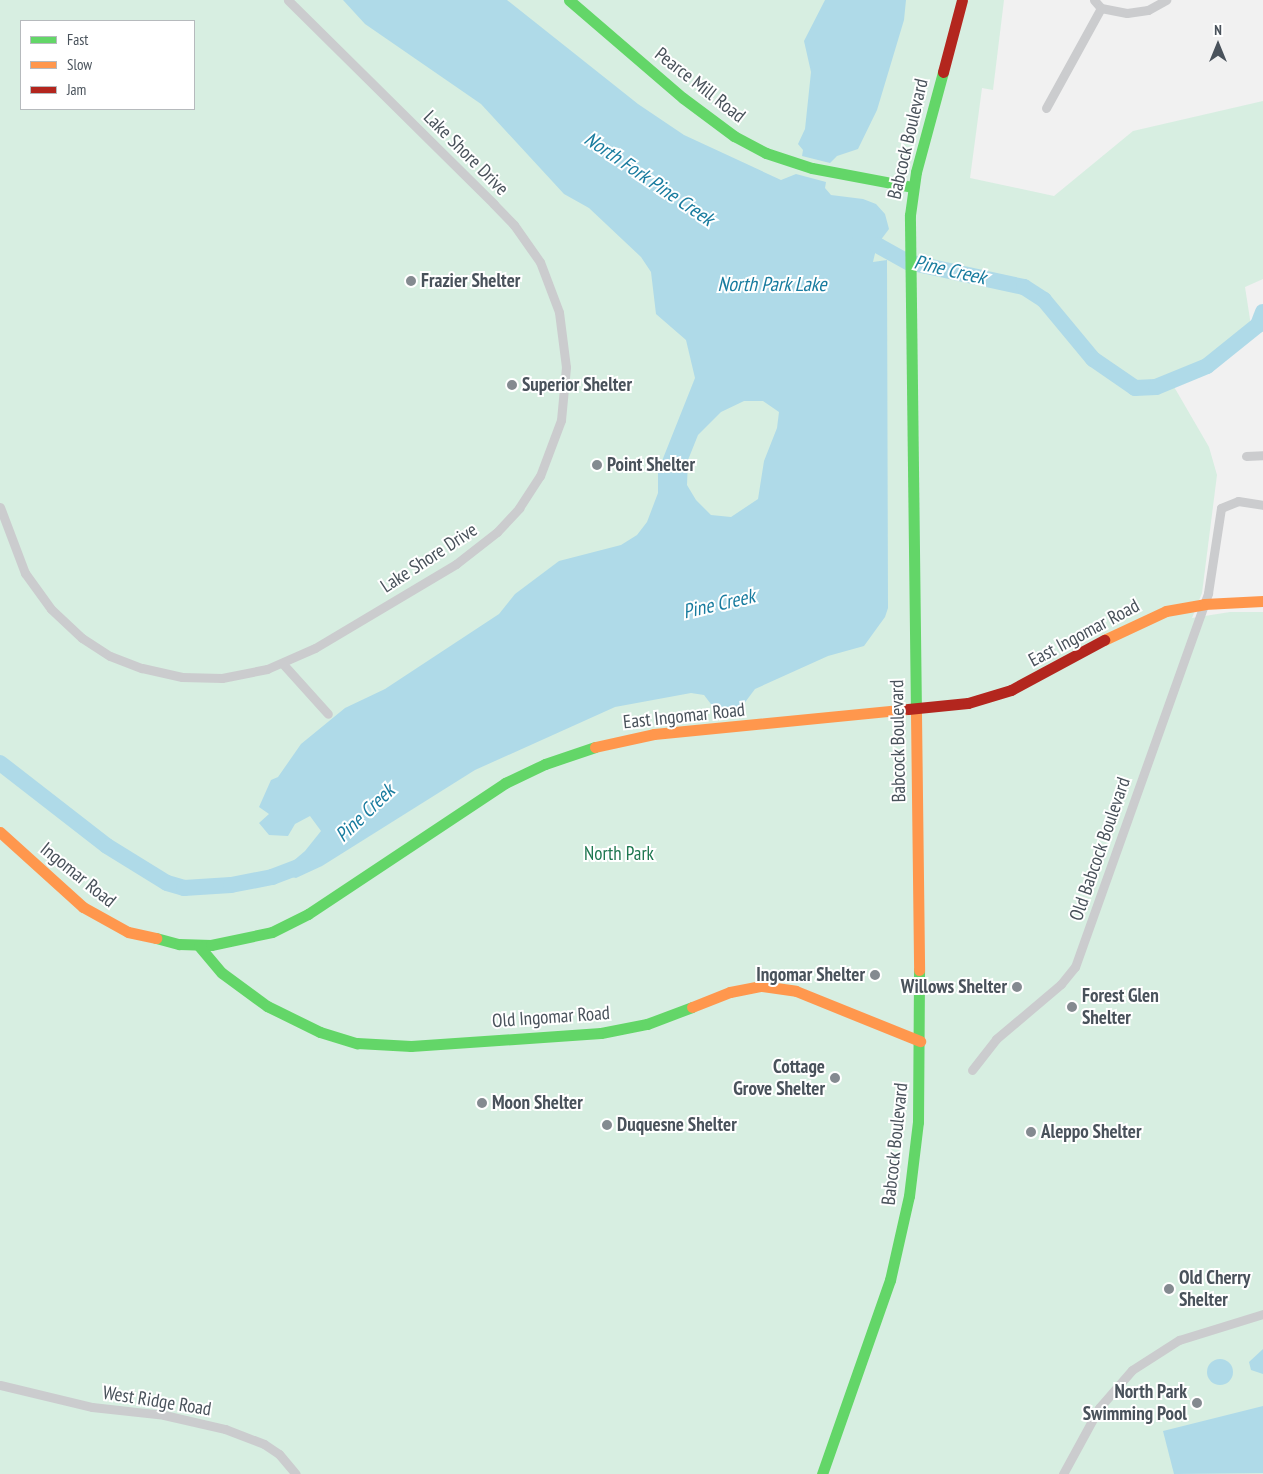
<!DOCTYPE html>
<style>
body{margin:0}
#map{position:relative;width:1263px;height:1474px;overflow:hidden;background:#f1f1f1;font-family:"PT Sans Narrow",sans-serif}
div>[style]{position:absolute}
.green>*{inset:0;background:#d7eee1}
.water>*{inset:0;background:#afdae8}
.round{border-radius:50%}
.river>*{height:16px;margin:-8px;padding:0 8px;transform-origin:8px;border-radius:8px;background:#afdae8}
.street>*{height:9px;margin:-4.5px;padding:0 4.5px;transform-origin:4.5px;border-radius:4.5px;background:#cbccce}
.fast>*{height:11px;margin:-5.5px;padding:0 5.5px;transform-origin:5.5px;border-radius:5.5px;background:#63d668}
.slow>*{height:11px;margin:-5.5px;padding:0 5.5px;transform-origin:5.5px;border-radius:5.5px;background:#ff974d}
.jam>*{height:11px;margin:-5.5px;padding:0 5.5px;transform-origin:5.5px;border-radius:5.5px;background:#b3261e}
.dots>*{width:14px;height:14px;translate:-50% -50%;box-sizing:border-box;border:2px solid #fff;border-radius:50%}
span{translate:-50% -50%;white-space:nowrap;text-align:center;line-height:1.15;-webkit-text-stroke:4px #fff;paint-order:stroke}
.street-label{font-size:19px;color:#49525b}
.poi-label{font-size:19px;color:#49525b;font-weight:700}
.left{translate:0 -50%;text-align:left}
.right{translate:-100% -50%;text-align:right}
.park-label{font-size:19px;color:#1f7750}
.water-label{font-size:20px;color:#197c9f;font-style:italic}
.legend{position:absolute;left:20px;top:20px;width:175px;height:90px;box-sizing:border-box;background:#fff;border:1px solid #b6babd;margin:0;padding:6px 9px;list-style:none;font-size:15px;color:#49525b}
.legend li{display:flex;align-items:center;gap:10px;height:25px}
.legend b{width:25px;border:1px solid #b6babd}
.north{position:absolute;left:1193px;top:20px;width:50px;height:50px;-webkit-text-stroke:4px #fff;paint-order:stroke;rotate:0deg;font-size:14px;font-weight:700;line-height:20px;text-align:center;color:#49525b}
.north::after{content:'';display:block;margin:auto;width:18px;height:22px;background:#49525b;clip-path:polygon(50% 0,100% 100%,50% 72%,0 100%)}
</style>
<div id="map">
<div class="green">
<i style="clip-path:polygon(evenodd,0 0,1004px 0,993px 90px,982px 88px,970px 178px,1054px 196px,1133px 131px,1263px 101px,1263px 279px,1245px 287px,1252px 332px,1173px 385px,1209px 447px,1217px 475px,1202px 593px,1192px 618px,1230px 612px,1263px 612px,1263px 1474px,0 1474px,0 0,21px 21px,194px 21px,194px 109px,21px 109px,21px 21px)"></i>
</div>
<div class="water">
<i style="clip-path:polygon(evenodd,343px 0,507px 0,638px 104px,684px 135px,781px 180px,796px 174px,826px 182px,825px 188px,831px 195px,863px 199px,876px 204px,885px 214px,889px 229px,877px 245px,873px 262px,887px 260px,888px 608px,885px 617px,864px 646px,828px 656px,755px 689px,740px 709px,717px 712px,704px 695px,691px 693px,615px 707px,475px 770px,322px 866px,296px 878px,283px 875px,285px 868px,305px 851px,321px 831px,310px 816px,295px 824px,288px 836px,269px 835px,259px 823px,269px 814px,259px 807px,271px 780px,278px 777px,301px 744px,345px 708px,385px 689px,499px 614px,515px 594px,559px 561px,621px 545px,637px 535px,647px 522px,658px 493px,658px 471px,695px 378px,686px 340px,656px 314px,651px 272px,641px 257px,589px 208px,564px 194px,481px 104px,365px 24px,343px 0,744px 401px,763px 401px,779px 412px,777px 428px,764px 461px,758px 499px,731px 517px,711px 515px,696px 500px,687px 485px,688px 460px,698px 435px,721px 412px,744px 401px)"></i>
<i style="clip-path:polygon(825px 0,906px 0,904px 20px,877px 110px,858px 149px,837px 156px,830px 163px,802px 156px,803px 150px,798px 144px,805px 129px,811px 72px,804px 41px)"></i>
<i style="clip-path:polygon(1263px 1349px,1263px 1374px,1251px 1370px,1249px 1362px)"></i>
<i class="round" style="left:1207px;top:1359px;width:26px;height:26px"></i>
<i style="clip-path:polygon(1263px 1406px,1263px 1473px,1174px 1474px,1163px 1431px)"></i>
</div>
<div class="river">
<i style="left:856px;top:245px;width:21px"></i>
<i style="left:877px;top:245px;width:35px;rotate:29deg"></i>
<i style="left:908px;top:262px;width:119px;rotate:12.2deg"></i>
<i style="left:1024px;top:287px;width:24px;rotate:33deg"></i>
<i style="left:1044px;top:300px;width:77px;rotate:50.3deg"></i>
<i style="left:1093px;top:359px;width:51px;rotate:34.6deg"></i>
<i style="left:1135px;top:388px;width:21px;rotate:-3deg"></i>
<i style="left:1156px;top:387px;width:55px;rotate:-22.4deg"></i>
<i style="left:1207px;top:366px;width:65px;rotate:-38.8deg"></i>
<i style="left:1258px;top:325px;width:14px;rotate:-69deg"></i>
<i style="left:0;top:763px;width:135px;rotate:37.8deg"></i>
<i style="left:107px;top:846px;width:70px;rotate:31.7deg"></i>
<i style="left:167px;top:883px;width:18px;rotate:16deg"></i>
<i style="left:184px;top:888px;width:47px;rotate:-3.7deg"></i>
<i style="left:231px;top:885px;width:42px;rotate:-11deg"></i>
<i style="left:272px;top:877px;width:33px;rotate:-21deg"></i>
</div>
<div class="street">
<i style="left:1094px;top:0;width:11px;rotate:49deg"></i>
<i style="left:1101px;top:8px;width:26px;rotate:11deg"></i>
<i style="left:1127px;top:13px;width:21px;rotate:-8deg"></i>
<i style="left:1148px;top:10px;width:21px;rotate:-29deg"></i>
<i style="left:1046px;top:108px;width:114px;rotate:-61.2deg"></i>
<i style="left:1246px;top:456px;width:17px;rotate:-3deg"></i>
<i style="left:0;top:507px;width:71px;rotate:69.3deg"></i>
<i style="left:25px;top:573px;width:44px;rotate:54.2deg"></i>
<i style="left:51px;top:609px;width:42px;rotate:43.1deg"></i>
<i style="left:82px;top:638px;width:33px;rotate:33deg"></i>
<i style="left:110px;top:656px;width:34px;rotate:21deg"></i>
<i style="left:142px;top:668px;width:41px;rotate:12.7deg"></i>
<i style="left:182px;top:677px;width:40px;rotate:1.4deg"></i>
<i style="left:222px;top:678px;width:46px;rotate:-11.3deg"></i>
<i style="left:267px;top:669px;width:52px;rotate:-23.6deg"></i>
<i style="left:315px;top:648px;width:164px;rotate:-30.8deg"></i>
<i style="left:456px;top:564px;width:52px;rotate:-38deg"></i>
<i style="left:497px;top:532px;width:33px;rotate:-47deg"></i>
<i style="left:519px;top:508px;width:38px;rotate:-57deg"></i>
<i style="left:540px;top:476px;width:60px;rotate:-69.4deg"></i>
<i style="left:561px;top:420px;width:53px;rotate:-84.6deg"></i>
<i style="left:566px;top:367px;width:55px;rotate:-97.3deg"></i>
<i style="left:559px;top:312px;width:53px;rotate:-110.8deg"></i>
<i style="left:540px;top:262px;width:45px;rotate:-125.1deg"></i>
<i style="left:514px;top:225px;width:29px;rotate:-134deg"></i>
<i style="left:494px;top:204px;width:290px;rotate:-135.3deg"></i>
<i style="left:283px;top:664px;width:67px;rotate:48deg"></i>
<i style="left:972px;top:1070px;width:39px;rotate:-52deg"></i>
<i style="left:996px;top:1039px;width:85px;rotate:-40.2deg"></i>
<i style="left:1061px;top:984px;width:22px;rotate:-51deg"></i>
<i style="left:1075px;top:967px;width:397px;rotate:-70.4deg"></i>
<i style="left:1208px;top:593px;width:86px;rotate:-81.3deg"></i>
<i style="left:1221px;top:508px;width:18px;rotate:-22deg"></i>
<i style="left:1238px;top:501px;width:25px;rotate:9deg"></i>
<i style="left:0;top:1385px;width:95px;rotate:13.4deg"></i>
<i style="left:92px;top:1407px;width:72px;rotate:6.3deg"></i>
<i style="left:164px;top:1415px;width:63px;rotate:12.9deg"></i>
<i style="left:225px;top:1429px;width:42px;rotate:21deg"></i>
<i style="left:264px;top:1444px;width:18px;rotate:34deg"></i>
<i style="left:279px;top:1454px;width:26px;rotate:50deg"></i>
<i style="left:1063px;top:1474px;width:75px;rotate:-61.4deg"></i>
<i style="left:1099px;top:1408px;width:50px;rotate:-49deg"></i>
<i style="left:1132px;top:1370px;width:56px;rotate:-32.6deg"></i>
<i style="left:1179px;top:1340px;width:88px;rotate:-17.2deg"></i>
</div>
<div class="fast">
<i style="left:569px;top:0;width:150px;rotate:40.7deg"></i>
<i style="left:683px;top:98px;width:64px;rotate:36.7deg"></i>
<i style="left:734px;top:136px;width:36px;rotate:28deg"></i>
<i style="left:766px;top:153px;width:48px;rotate:18.1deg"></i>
<i style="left:812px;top:168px;width:103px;rotate:10.7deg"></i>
<i style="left:916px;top:714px;width:499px;rotate:-90.7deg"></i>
<i style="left:910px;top:215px;width:43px;rotate:-82.1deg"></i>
<i style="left:916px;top:172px;width:104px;rotate:-74.9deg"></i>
<i style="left:156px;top:938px;width:24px;rotate:15deg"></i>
<i style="left:179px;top:944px;width:32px;rotate:2deg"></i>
<i style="left:211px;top:945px;width:62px;rotate:-12deg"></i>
<i style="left:272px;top:932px;width:40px;rotate:-26.6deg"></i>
<i style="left:308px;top:914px;width:237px;rotate:-33.6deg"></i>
<i style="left:505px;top:783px;width:44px;rotate:-25.4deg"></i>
<i style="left:545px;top:764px;width:53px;rotate:-18.8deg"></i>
<i style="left:199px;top:946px;width:35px;rotate:50deg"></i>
<i style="left:222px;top:973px;width:56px;rotate:36.3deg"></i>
<i style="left:267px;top:1006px;width:59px;rotate:26.1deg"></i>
<i style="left:320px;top:1032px;width:39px;rotate:17deg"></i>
<i style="left:357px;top:1043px;width:54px;rotate:3.2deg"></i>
<i style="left:411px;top:1046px;width:190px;rotate:-3.9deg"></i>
<i style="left:601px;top:1033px;width:47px;rotate:-11.1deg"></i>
<i style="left:647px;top:1024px;width:48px;rotate:-20.7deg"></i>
<i style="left:822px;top:1474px;width:206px;rotate:-70.7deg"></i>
<i style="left:890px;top:1280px;width:86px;rotate:-77.3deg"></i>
<i style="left:909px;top:1196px;width:75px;rotate:-83.1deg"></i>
<i style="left:918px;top:1122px;width:152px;rotate:-89.6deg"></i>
</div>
<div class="slow">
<i style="left:1104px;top:640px;width:68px;rotate:-25.1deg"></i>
<i style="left:1166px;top:611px;width:39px;rotate:-10deg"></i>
<i style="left:1204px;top:604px;width:59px;rotate:-2.9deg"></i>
<i style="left:916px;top:714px;width:256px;rotate:89.3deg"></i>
<i style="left:595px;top:747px;width:60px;rotate:-12.4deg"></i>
<i style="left:654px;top:734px;width:255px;rotate:-5.6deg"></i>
<i style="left:0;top:832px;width:112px;rotate:42.1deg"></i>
<i style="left:83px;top:907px;width:51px;rotate:29.1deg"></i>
<i style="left:128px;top:932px;width:29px;rotate:12deg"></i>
<i style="left:692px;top:1007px;width:41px;rotate:-21.5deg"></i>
<i style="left:730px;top:992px;width:33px;rotate:-11deg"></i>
<i style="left:762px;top:986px;width:34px;rotate:8deg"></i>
<i style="left:796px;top:991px;width:134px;rotate:22deg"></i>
</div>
<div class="jam">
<i style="left:943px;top:72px;width:74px;rotate:-75.2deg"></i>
<i style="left:908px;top:709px;width:60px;rotate:-5.7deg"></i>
<i style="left:968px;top:703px;width:45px;rotate:-16.8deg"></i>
<i style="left:1011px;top:690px;width:106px;rotate:-28.3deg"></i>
</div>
<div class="dots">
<i style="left:411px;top:281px;background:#848a90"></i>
<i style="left:512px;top:385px;background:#848a90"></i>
<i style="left:597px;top:465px;background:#848a90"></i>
<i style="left:875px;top:975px;background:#848a90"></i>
<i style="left:1017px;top:987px;background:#848a90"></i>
<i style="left:1072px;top:1007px;background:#848a90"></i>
<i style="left:835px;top:1078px;background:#848a90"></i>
<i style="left:482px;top:1103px;background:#848a90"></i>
<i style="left:607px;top:1125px;background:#848a90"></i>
<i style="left:1031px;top:1132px;background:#848a90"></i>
<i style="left:1169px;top:1289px;background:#848a90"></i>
<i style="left:1197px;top:1403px;background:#848a90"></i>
</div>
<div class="street-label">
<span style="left:700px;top:85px;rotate:38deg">Pearce Mill Road</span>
<span style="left:908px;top:139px;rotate:-77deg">Babcock Boulevard</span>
<span style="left:466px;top:153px;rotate:45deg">Lake Shore Drive</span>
<span style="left:429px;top:558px;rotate:-33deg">Lake Shore Drive</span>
<span style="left:1084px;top:633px;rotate:-28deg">East Ingomar Road</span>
<span style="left:684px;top:716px;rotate:-6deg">East Ingomar Road</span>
<span style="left:898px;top:741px;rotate:-91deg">Babcock Boulevard</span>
<span style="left:1100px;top:849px;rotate:-71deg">Old Babcock Boulevard</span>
<span style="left:78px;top:875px;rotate:39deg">Ingomar Road</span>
<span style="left:551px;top:1017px;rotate:-4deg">Old Ingomar Road</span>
<span style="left:895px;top:1144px;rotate:-84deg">Babcock Boulevard</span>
<span style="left:157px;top:1401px;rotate:9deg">West Ridge Road</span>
</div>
<div class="poi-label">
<span class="left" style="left:421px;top:281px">Frazier Shelter</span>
<span class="left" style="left:522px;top:385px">Superior Shelter</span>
<span class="left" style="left:607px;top:465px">Point Shelter</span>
<span class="right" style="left:865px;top:975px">Ingomar Shelter</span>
<span class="right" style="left:1007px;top:987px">Willows Shelter</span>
<span class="left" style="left:1082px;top:1007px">Forest Glen<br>Shelter</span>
<span class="right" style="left:825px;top:1078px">Cottage<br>Grove Shelter</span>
<span class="left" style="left:492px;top:1103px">Moon Shelter</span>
<span class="left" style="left:617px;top:1125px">Duquesne Shelter</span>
<span class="left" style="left:1041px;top:1132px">Aleppo Shelter</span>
<span class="left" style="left:1179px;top:1289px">Old Cherry<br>Shelter</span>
<span class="right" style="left:1187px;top:1403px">North Park<br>Swimming Pool</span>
</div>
<div class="park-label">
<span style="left:619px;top:854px">North Park</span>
</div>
<div class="water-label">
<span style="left:649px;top:179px;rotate:34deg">North Fork Pine Creek</span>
<span style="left:950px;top:270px;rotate:13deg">Pine Creek</span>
<span style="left:772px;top:284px">North Park Lake</span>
<span style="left:719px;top:604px;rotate:-13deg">Pine Creek</span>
<span style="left:365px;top:813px;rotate:-44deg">Pine Creek</span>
</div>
<ul class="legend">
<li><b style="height:6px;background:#63d668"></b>Fast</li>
<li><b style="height:6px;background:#ff974d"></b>Slow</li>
<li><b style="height:6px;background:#b3261e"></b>Jam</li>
</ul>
<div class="north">N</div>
</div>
